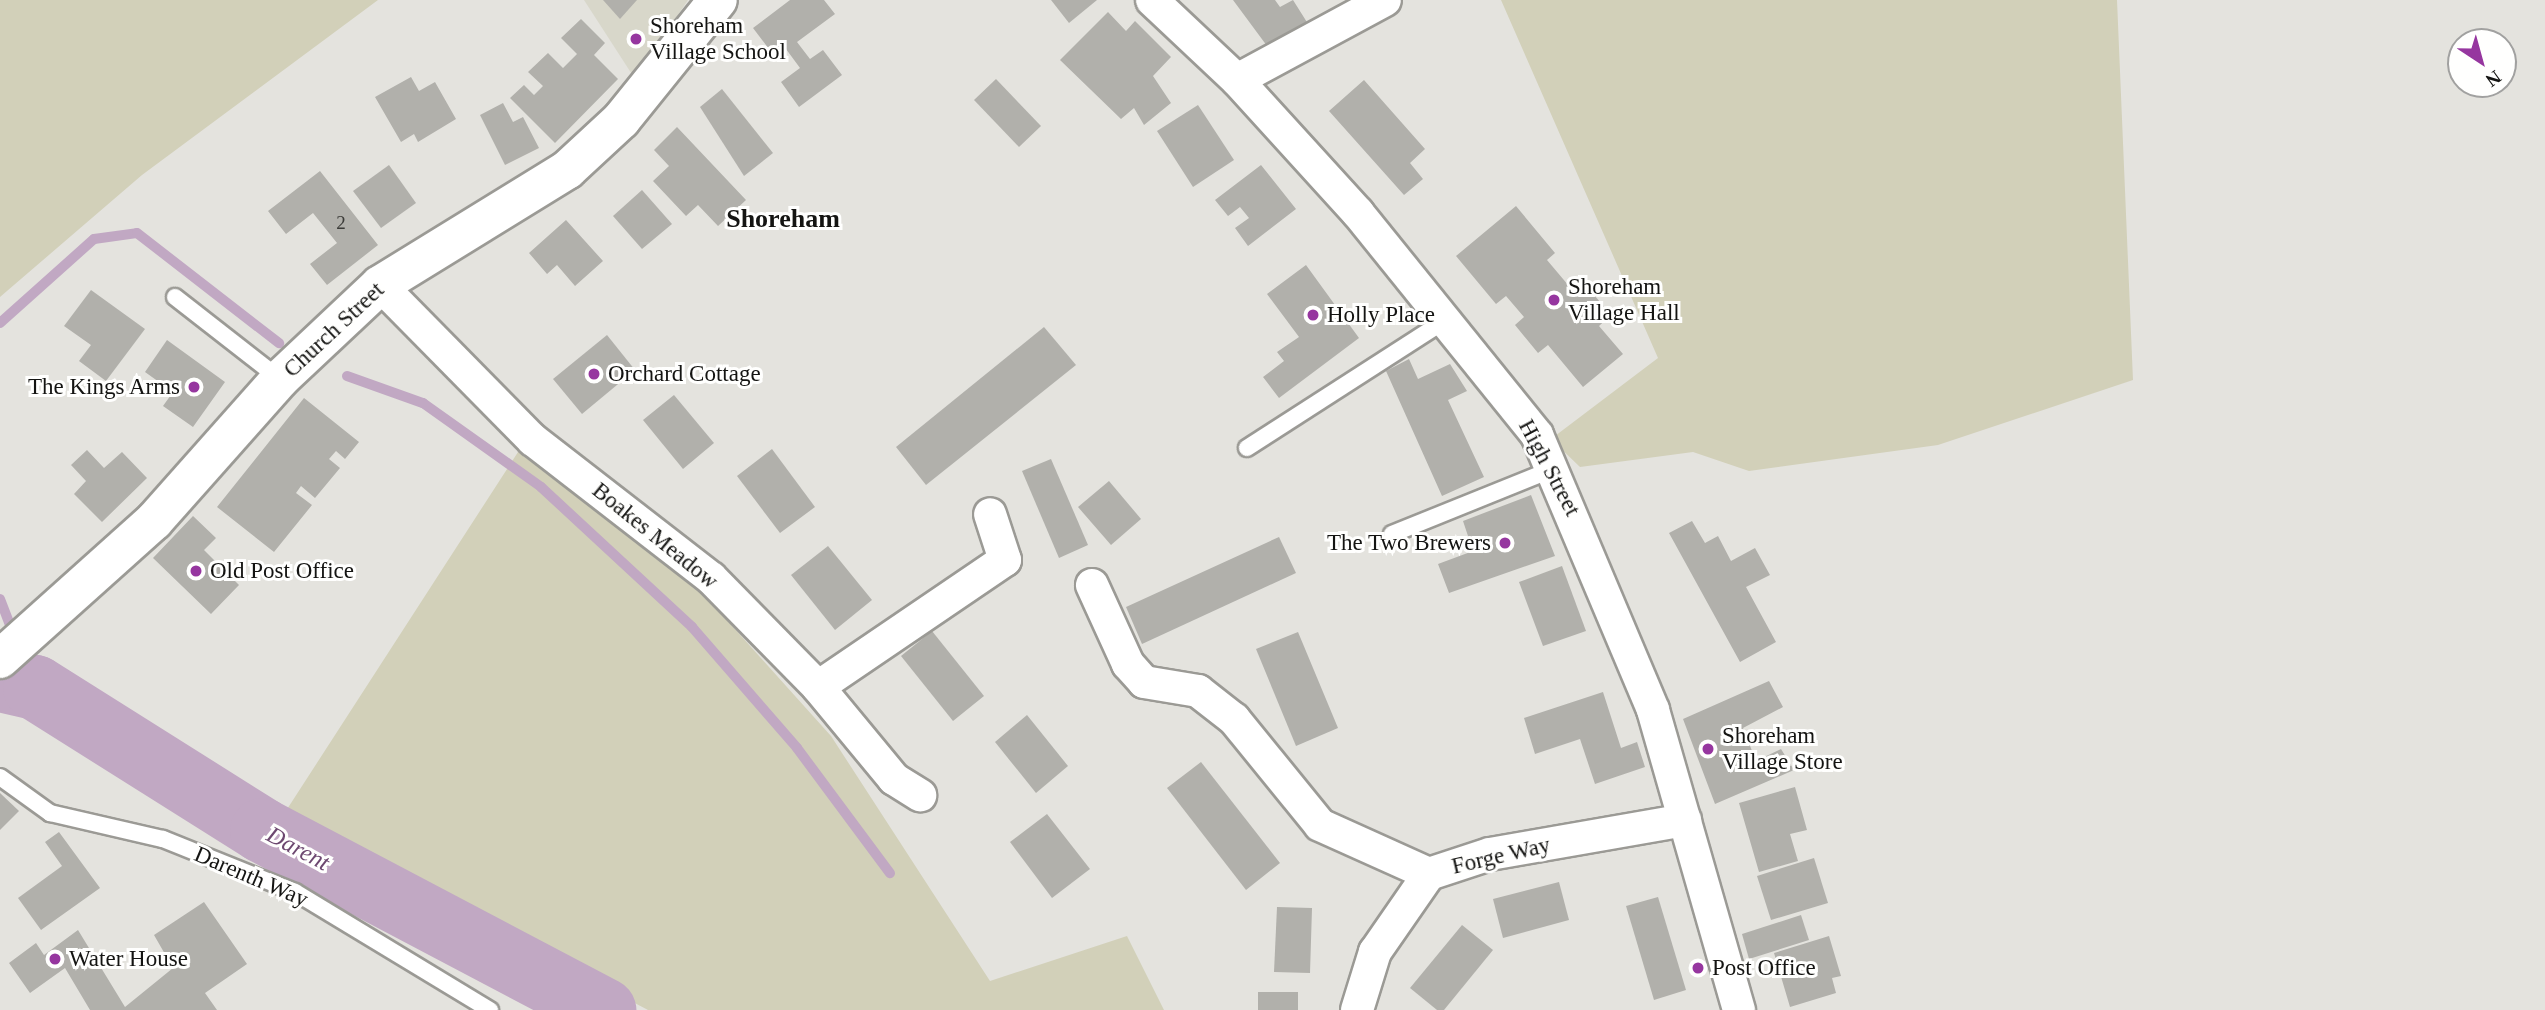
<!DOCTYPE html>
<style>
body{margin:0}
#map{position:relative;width:2545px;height:1010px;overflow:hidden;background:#e4e3de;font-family:"Times New Roman",serif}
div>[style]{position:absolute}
.built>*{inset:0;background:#d8d7ca}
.green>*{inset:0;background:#d2d0b9}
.stream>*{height:10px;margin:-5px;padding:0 5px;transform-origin:5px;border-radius:5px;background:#c1a8c3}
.river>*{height:65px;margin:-32.5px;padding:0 32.5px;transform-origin:32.5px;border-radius:32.5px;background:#c1a8c3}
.building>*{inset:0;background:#b1b0ab}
.roads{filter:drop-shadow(2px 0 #9b9a95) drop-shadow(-2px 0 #9b9a95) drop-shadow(0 2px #9b9a95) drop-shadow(0 -2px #9b9a95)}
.service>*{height:16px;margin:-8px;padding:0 8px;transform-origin:8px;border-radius:8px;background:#fff}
.minor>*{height:32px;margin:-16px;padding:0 16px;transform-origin:16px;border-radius:16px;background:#fff}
.tertiary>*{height:38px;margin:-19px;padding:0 19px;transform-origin:19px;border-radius:19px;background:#fff}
.dots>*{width:19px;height:19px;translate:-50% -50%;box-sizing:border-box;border:4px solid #fffffe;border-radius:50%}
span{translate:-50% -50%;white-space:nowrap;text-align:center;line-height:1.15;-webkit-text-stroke:6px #fffffe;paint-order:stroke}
.number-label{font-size:19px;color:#3b3b38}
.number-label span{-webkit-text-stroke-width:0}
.poi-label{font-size:23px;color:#141412}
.left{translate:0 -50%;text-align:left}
.right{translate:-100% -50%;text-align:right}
.street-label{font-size:23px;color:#141412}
.water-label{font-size:24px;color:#6d4870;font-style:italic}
.quarter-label{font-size:26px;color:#141412;font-weight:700}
.north{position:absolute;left:2447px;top:28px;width:70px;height:70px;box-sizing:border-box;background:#fffffe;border:2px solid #a1a1a0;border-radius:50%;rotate:144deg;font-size:19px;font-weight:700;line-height:28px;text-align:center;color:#141412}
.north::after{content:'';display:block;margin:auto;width:24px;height:32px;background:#96369f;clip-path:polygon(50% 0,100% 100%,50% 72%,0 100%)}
</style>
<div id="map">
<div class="built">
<i style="clip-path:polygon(584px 0,688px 0,635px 79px)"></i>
</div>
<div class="green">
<i style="clip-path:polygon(0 0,378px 0,142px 175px,0 297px)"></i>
<i style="clip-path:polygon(1501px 0,2117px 0,2133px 380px,1938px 445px,1749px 471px,1693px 452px,1580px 467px,1551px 439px,1658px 358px)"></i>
<i style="clip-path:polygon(520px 449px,699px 589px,831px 736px,990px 981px,1127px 936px,1164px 1010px,648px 1010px,282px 817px)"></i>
</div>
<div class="stream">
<i style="left:0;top:323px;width:126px;rotate:-41.8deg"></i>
<i style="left:94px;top:239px;width:43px;rotate:-7.9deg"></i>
<i style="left:137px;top:233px;width:180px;rotate:37.8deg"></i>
<i style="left:347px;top:376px;width:81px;rotate:19.6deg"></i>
<i style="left:423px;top:403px;width:145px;rotate:35.4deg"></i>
<i style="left:541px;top:487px;width:206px;rotate:42.8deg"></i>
<i style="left:692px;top:627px;width:160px;rotate:49deg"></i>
<i style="left:797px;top:748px;width:156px;rotate:53.4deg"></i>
<i style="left:0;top:599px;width:39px;rotate:69deg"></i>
<i style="left:20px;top:650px;width:40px;rotate:68deg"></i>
</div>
<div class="river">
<i style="left:0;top:679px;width:36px;rotate:13deg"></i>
<i style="left:35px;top:687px;width:268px;rotate:32.2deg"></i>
<i style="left:262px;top:830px;width:386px;rotate:27.8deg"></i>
</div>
<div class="building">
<i style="clip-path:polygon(603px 0,637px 0,620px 19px)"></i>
<i style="clip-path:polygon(790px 0,824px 0,835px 14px,797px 42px,810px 59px,823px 50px,842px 75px,799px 107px,781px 82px,800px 68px,786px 49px,775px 57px,753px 28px)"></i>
<i style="clip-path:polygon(1051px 0,1097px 0,1069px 23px)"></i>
<i style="clip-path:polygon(1233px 0,1275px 0,1280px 7px,1293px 0,1310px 27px,1270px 50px)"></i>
<i style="clip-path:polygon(1108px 12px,1126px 31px,1135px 21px,1171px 57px,1153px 76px,1171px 103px,1144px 125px,1134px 108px,1121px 119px,1060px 60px)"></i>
<i style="clip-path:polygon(581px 19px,605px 43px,594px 55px,618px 79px,555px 143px,510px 98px,524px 85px,534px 95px,543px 86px,528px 72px,548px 53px,563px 68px,577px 54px,561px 38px)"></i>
<i style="clip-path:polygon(411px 77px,419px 91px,435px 82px,456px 119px,418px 142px,414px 134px,401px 142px,375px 97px)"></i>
<i style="clip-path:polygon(996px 79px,1041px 126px,1019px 147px,974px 100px)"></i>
<i style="clip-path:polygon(1364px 80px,1425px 149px,1410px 163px,1423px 179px,1404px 195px,1329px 111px)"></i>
<i style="clip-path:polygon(722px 89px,773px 153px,744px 176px,700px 107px)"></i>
<i style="clip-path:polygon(503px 103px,513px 122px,523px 117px,539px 148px,505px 165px,480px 115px)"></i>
<i style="clip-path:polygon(1198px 105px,1234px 160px,1193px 187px,1157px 131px)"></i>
<i style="clip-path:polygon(677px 127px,746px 200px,718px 226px,698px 205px,686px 216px,653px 181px,669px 166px,654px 150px)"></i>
<i style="clip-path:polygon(389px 165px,416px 203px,381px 228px,353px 191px)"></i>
<i style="clip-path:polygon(1261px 165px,1296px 209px,1248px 246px,1235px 228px,1249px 218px,1240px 207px,1228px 216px,1215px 200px)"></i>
<i style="clip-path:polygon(320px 171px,378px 245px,327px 285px,310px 264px,337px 243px,313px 213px,286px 234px,268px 211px)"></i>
<i style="clip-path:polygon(642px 190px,672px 224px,642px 249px,613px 216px)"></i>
<i style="clip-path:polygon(1516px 206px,1555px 253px,1547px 260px,1574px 292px,1584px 283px,1611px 315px,1599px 326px,1623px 354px,1583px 387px,1548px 345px,1538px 353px,1515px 325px,1524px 317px,1506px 296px,1496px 304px,1456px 256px)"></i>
<i style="clip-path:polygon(566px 220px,603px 261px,575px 286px,557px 265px,547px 274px,529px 253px)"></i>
<i style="clip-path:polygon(1306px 265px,1359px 338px,1279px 398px,1263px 377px,1284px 361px,1277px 352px,1299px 337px,1267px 294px)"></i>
<i style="clip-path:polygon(91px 290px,145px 329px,106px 381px,79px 361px,91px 345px,64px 326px)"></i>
<i style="clip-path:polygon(1044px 327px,1076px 365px,926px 485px,896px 447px)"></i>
<i style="clip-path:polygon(607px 335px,635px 370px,582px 414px,553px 379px)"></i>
<i style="clip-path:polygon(167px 340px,225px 382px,193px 427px,163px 406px,173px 392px,145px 372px)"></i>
<i style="clip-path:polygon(1409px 359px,1418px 379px,1450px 364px,1467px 391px,1448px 400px,1484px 477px,1442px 496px,1386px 371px)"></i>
<i style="clip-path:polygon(674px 395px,714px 443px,683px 469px,643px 420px)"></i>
<i style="clip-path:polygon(304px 398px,359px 442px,345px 459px,336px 451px,329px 459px,340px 468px,315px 498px,301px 486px,296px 493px,312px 505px,274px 552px,217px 507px)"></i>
<i style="clip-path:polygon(772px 449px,815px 507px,780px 533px,737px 476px)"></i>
<i style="clip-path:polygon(87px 450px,104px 468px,122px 452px,147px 478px,102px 522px,74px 494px,86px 481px,71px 465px)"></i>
<i style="clip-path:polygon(1051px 459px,1088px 545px,1059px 558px,1022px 471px)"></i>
<i style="clip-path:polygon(1109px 481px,1141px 519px,1111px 545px,1078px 507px)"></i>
<i style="clip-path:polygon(1531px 495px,1555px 556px,1449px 593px,1438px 564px,1473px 551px,1463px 521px)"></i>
<i style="clip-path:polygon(193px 516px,216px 538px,204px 550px,239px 585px,211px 614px,153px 558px)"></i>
<i style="clip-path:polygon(1692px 521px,1705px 543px,1718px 536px,1731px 561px,1755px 548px,1770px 575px,1746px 587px,1776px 642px,1740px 662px,1669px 533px)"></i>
<i style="clip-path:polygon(1279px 537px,1296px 573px,1142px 644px,1126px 607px)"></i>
<i style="clip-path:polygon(828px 546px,872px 600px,835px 630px,791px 575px)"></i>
<i style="clip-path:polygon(1562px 566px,1586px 631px,1543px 646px,1519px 582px)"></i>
<i style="clip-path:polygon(932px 631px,984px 696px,953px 721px,901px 656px)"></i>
<i style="clip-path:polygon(1298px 632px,1338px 728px,1296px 746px,1256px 649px)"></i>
<i style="clip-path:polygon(1769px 681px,1783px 707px,1743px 728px,1756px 761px,1781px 749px,1794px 770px,1715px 804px,1683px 719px)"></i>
<i style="clip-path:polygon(1603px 692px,1621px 748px,1637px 742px,1645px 767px,1595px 784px,1580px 739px,1535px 754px,1524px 718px)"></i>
<i style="clip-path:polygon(1027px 715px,1068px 766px,1036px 793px,995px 742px)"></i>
<i style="clip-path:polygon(1201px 762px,1280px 863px,1246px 890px,1167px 788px)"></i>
<i style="clip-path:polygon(1795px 787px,1807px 830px,1790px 834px,1798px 861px,1759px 872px,1739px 803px)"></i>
<i style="clip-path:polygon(0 793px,19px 811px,0 830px)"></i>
<i style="clip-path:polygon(1047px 814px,1090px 869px,1052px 898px,1010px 842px)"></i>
<i style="clip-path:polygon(59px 832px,100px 888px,41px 930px,18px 898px,62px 866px,45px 842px)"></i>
<i style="clip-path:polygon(1814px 858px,1828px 903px,1771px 920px,1757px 876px)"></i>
<i style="clip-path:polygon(1559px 882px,1569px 920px,1503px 938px,1493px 899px)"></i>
<i style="clip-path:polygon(1658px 897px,1686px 990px,1654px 1000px,1626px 906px)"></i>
<i style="clip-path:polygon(204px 902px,247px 964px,205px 993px,217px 1010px,90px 1010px,65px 968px,30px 993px,9px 963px,36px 943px,44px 955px,78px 930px,125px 1007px,173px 968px,154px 935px)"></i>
<i style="clip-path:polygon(1277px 907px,1312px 908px,1310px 973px,1274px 972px)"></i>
<i style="clip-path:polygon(1801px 915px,1809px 940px,1749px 959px,1742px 934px)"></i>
<i style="clip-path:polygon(1462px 925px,1493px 950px,1444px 1010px,1437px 1010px,1410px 988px)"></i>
<i style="clip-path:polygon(1829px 936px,1841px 976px,1832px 978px,1836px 993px,1790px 1007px,1774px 953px)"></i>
<i style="clip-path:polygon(1258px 992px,1298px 992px,1298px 1010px,1258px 1010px)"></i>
</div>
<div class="roads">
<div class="service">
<i style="left:175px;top:297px;width:133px;rotate:38deg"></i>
<i style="left:1247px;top:448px;width:240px;rotate:-32.8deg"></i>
<i style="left:1392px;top:534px;width:174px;rotate:-22deg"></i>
<i style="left:0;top:777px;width:62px;rotate:35.8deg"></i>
<i style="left:50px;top:813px;width:116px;rotate:13deg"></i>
<i style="left:163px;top:839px;width:142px;rotate:21.9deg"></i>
<i style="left:295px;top:892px;width:228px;rotate:31.2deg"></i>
</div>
<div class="minor">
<i style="left:1152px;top:0;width:117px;rotate:43.3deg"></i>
<i style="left:1237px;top:80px;width:180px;rotate:47.7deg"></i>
<i style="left:1358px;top:213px;width:285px;rotate:51.1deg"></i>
<i style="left:1537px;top:435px;width:298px;rotate:67.1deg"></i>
<i style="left:1653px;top:710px;width:312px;rotate:74deg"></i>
<i style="left:1237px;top:80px;width:168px;rotate:-28.4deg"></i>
<i style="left:380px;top:285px;width:218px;rotate:45.4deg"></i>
<i style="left:533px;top:440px;width:225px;rotate:37.8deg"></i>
<i style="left:711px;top:578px;width:153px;rotate:45.5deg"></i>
<i style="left:818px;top:687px;width:119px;rotate:50.4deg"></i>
<i style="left:894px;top:779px;width:31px;rotate:32deg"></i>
<i style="left:1092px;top:585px;width:87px;rotate:65.5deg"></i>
<i style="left:1128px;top:664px;width:24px;rotate:48deg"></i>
<i style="left:1144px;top:682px;width:55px;rotate:9.5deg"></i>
<i style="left:1198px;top:691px;width:46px;rotate:37.9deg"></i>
<i style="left:1234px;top:719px;width:136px;rotate:50.9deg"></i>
<i style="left:1320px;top:825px;width:120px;rotate:24.2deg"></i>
<i style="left:818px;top:687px;width:226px;rotate:-34.2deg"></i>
<i style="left:1005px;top:560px;width:48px;rotate:-108.1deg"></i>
<i style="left:1357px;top:1010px;width:61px;rotate:-72.8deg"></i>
<i style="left:1375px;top:952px;width:95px;rotate:-55.3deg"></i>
<i style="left:1429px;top:874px;width:64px;rotate:-18.2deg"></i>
<i style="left:1490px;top:854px;width:198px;rotate:-9.9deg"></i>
</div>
<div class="tertiary">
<i style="left:0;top:659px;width:207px;rotate:-41.9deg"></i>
<i style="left:154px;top:521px;width:190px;rotate:-48.4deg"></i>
<i style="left:280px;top:379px;width:137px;rotate:-43.2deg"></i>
<i style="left:380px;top:285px;width:220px;rotate:-31.6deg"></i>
<i style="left:567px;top:170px;width:74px;rotate:-42.8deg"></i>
<i style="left:621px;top:120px;width:154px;rotate:-51.1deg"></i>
</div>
</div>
<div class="dots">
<i style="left:636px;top:39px;background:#96369f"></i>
<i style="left:1554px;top:300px;background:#96369f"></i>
<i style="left:1313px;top:315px;background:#96369f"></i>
<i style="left:594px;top:374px;background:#96369f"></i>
<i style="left:194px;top:387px;background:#96369f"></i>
<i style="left:1505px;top:543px;background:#96369f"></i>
<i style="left:196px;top:571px;background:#96369f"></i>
<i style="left:1708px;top:749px;background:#96369f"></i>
<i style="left:55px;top:959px;background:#96369f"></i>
<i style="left:1698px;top:968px;background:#96369f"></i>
</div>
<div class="number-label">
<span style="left:341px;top:223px">2</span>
</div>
<div class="poi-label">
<span class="left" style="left:650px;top:39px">Shoreham<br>Village School</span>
<span class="left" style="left:1568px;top:300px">Shoreham<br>Village Hall</span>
<span class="left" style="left:1327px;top:315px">Holly Place</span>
<span class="left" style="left:608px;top:374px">Orchard Cottage</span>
<span class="right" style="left:180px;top:387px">The Kings Arms</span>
<span class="right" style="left:1491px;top:543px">The Two Brewers</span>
<span class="left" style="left:210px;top:571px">Old Post Office</span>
<span class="left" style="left:1722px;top:749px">Shoreham<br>Village Store</span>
<span class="left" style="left:69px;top:959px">Water House</span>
<span class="left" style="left:1712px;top:968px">Post Office</span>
</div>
<div class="street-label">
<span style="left:334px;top:330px;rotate:-43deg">Church Street</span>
<span style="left:1549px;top:468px;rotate:62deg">High Street</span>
<span style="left:655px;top:536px;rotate:39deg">Boakes Meadow</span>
<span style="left:1501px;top:856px;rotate:-13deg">Forge Way</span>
<span style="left:251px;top:877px;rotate:23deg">Darenth Way</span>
</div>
<div class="water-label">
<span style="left:298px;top:849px;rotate:28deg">Darent</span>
</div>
<div class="quarter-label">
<span style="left:783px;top:219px">Shoreham</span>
</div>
<div class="north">N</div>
</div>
